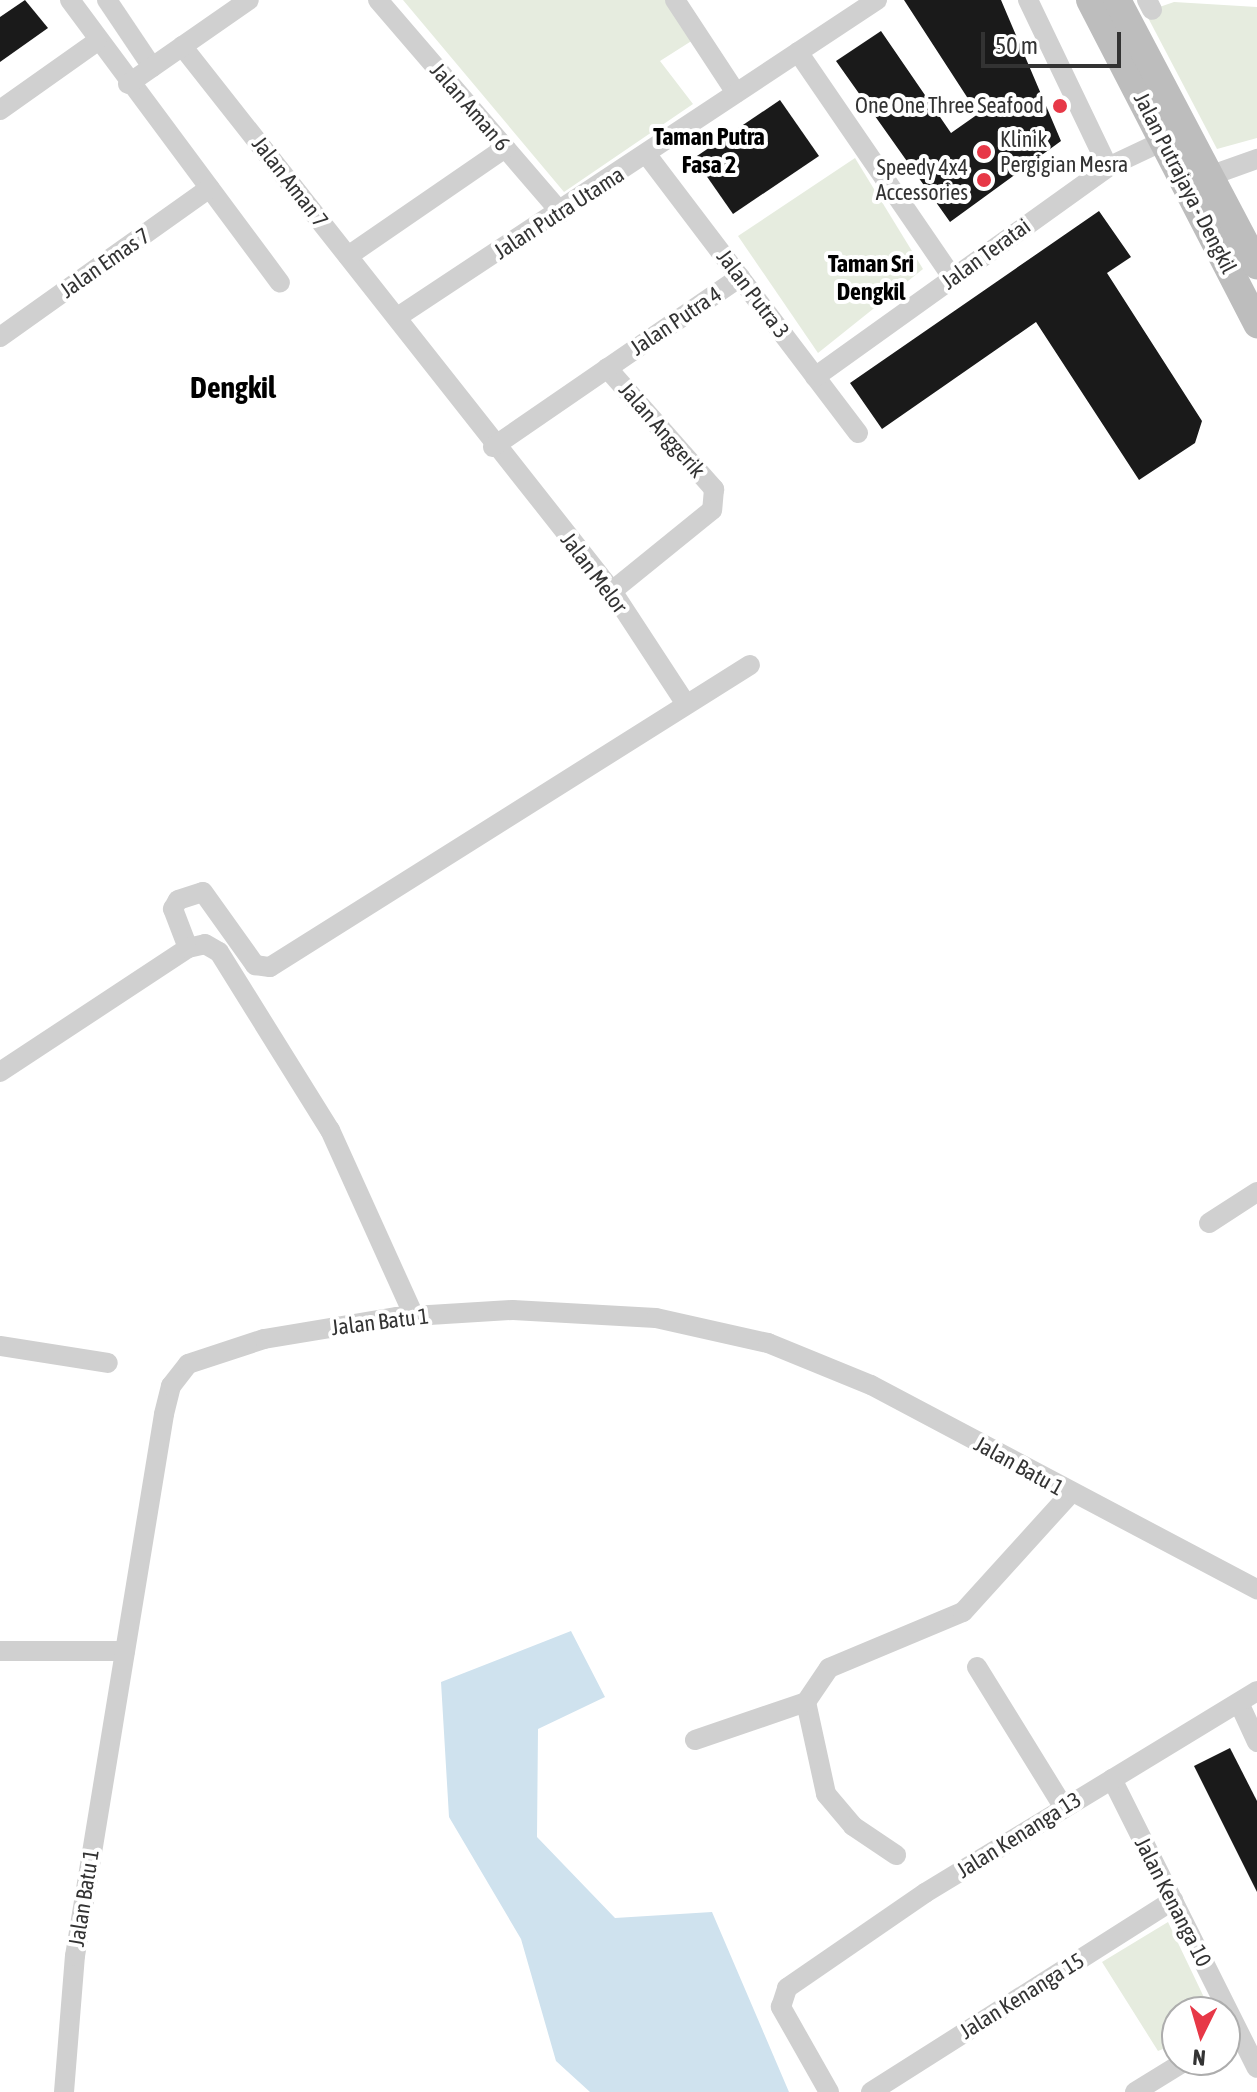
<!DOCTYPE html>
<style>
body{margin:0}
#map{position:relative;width:1257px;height:2092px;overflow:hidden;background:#fff;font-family:"Asap Condensed",sans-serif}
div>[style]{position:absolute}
.green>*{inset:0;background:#e6ecdf}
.water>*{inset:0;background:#cfe2ee}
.building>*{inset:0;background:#1a1a1a}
.minor>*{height:20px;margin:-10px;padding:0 10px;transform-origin:10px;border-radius:10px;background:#d0d0d0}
.secondary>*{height:28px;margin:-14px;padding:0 14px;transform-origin:14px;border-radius:14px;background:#bdbdbd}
.dots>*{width:22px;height:22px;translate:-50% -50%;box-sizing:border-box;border:4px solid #fff;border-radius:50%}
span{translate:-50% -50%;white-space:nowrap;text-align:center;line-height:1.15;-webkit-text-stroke:8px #fff;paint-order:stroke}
.poi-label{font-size:22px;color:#333}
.right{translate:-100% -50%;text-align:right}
.left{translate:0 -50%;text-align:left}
.street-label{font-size:22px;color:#333}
.neighbourhood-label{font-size:24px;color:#000;font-weight:700}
.district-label{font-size:30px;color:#000;font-weight:700}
.north{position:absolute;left:1161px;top:1996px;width:80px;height:80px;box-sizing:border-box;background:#fff;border:2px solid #adadad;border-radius:50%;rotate:185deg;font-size:22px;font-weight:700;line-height:32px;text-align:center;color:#333}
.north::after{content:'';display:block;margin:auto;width:28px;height:36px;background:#e73847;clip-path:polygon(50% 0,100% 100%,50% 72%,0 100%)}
.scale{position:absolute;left:981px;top:32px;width:140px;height:36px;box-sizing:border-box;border:4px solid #333;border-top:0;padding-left:10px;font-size:24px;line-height:28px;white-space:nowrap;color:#333;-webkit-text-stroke:6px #fff;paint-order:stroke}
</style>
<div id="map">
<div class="green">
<i style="clip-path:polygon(403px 0,666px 0,693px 40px,660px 61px,693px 104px,564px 192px)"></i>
<i style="clip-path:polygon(1174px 2px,1257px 7px,1257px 138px,1217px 149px,1145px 12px)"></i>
<i style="clip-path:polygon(855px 158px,923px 269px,818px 353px,738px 236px)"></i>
<i style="clip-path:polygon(1168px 1922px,1211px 2012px,1177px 2012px,1177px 2043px,1158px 2051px,1102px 1962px)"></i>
</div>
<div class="water">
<i style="clip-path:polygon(571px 1631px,605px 1697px,538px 1729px,537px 1837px,615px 1918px,712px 1912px,789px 2092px,590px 2092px,556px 2061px,521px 1939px,449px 1817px,441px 1682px)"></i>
</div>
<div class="building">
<i style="clip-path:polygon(25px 0,48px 28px,0 62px,0 17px)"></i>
<i style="clip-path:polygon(904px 0,1001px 0,1061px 141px,950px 222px,836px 61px,881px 31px,951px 133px,978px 114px)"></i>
<i style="clip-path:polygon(780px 100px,819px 156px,733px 214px,694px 158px)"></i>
<i style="clip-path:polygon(1099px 211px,1131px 257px,1107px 273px,1202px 421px,1195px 443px,1139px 480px,1036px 322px,882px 429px,850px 383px)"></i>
<i style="clip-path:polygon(1230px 1748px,1257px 1801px,1257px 1892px,1194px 1766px)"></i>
</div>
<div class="minor">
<i style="left:70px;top:0;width:352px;rotate:53.4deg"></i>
<i style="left:107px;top:0;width:81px;rotate:56.1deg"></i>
<i style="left:378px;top:0;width:281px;rotate:49.3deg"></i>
<i style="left:675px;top:0;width:111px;rotate:56.7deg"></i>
<i style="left:1028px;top:0;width:185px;rotate:64.4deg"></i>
<i style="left:1147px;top:0;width:11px;rotate:63deg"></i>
<i style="left:182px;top:46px;width:694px;rotate:51.73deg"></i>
<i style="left:612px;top:591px;width:135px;rotate:56.8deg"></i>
<i style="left:798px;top:52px;width:274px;rotate:55.6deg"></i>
<i style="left:128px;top:84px;width:147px;rotate:-34.8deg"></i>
<i style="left:0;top:110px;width:118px;rotate:-35.3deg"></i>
<i style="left:647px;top:155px;width:349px;rotate:52.8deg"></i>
<i style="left:1212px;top:175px;width:48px;rotate:-19.6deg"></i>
<i style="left:348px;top:256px;width:191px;rotate:-34.5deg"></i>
<i style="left:399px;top:316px;width:573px;rotate:-33.47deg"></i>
<i style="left:0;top:337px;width:257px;rotate:-35.4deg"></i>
<i style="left:607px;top:368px;width:162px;rotate:48.5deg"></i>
<i style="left:714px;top:489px;width:21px;rotate:95deg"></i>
<i style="left:712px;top:510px;width:129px;rotate:141deg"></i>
<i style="left:815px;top:377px;width:360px;rotate:-35.6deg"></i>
<i style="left:1108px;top:167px;width:61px;rotate:-25.3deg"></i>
<i style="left:493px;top:447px;width:300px;rotate:-34.5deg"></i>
<i style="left:188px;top:948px;width:42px;rotate:-111deg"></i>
<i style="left:173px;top:909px;width:10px;rotate:-61deg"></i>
<i style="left:178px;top:900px;width:26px;rotate:-18deg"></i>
<i style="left:203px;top:892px;width:90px;rotate:54.5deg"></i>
<i style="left:255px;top:965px;width:15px;rotate:8deg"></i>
<i style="left:270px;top:967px;width:567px;rotate:-32.18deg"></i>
<i style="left:0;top:1072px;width:225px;rotate:-33.4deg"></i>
<i style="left:188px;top:948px;width:17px;rotate:-13deg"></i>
<i style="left:205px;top:944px;width:16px;rotate:30deg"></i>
<i style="left:219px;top:952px;width:210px;rotate:58.1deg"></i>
<i style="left:330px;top:1130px;width:204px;rotate:65.7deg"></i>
<i style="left:1209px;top:1223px;width:57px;rotate:-32.9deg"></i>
<i style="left:0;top:1346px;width:109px;rotate:8.9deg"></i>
<i style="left:0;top:1651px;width:125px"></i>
<i style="left:977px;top:1667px;width:166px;rotate:58.3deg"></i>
<i style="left:806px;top:1702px;width:94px;rotate:77.7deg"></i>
<i style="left:826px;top:1794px;width:42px;rotate:49.8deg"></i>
<i style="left:853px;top:1826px;width:52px;rotate:34deg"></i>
<i style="left:1239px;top:1703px;width:43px;rotate:65.2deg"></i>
<i style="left:695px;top:1740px;width:117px;rotate:-18.9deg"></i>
<i style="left:806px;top:1702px;width:41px;rotate:-55.9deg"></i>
<i style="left:829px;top:1668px;width:145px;rotate:-22.7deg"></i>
<i style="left:963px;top:1612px;width:159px;rotate:-47.8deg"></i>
<i style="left:1112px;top:1779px;width:323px;rotate:63.4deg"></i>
<i style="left:64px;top:2092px;width:136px;rotate:-85.4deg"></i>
<i style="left:75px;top:1956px;width:549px;rotate:-80.67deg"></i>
<i style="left:164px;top:1414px;width:29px;rotate:-76deg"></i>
<i style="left:171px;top:1386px;width:28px;rotate:-52deg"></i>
<i style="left:188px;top:1364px;width:80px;rotate:-18.2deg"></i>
<i style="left:264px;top:1339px;width:135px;rotate:-9.4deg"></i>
<i style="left:397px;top:1317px;width:116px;rotate:-3.5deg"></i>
<i style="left:513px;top:1310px;width:143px;rotate:3.2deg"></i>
<i style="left:656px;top:1318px;width:115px;rotate:12.6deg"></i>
<i style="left:768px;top:1343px;width:111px;rotate:22.2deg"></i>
<i style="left:871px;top:1385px;width:437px;rotate:27.9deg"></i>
<i style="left:829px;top:2092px;width:98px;rotate:-119.5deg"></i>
<i style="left:781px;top:2007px;width:20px;rotate:-72deg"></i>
<i style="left:787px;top:1988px;width:168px;rotate:-34.5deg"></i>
<i style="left:925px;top:1893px;width:389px;rotate:-31.3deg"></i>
<i style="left:871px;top:2092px;width:358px;rotate:-32.4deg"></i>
<i style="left:1135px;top:2092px;width:61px;rotate:-31.6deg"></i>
</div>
<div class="secondary">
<i style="left:1090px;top:0;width:365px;rotate:62.7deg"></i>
<i style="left:1117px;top:0;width:300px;rotate:62.2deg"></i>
</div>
<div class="dots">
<i style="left:1060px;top:106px;background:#e73847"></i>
<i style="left:984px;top:152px;background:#e73847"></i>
<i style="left:984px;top:180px;background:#e73847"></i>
</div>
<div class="poi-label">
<span class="right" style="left:1044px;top:106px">One One Three Seafood</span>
<span class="left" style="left:1000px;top:152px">Klinik<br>Pergigian Mesra</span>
<span class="right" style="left:968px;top:180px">Speedy 4x4<br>Accessories</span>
</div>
<div class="street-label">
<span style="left:470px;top:107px;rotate:49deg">Jalan Aman 6</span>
<span style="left:290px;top:182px;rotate:52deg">Jalan Aman 7</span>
<span style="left:1185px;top:183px;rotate:63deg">Jalan Putrajaya - Dengkil</span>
<span style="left:559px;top:213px;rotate:-33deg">Jalan Putra Utama</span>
<span style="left:986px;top:254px;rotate:-36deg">Jalan Teratai</span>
<span style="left:105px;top:263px;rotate:-35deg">Jalan Emas 7</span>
<span style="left:753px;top:294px;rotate:53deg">Jalan Putra 3</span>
<span style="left:676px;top:321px;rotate:-34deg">Jalan Putra 4</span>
<span style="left:662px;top:430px;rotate:49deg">Jalan Anggerik</span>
<span style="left:594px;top:573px;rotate:53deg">Jalan Melor</span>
<span style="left:380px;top:1322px;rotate:-7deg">Jalan Batu 1</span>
<span style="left:1019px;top:1466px;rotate:29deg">Jalan Batu 1</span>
<span style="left:1019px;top:1835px;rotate:-32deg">Jalan Kenanga 13</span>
<span style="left:84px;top:1898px;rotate:-81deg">Jalan Batu 1</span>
<span style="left:1173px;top:1902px;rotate:63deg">Jalan Kenanga 10</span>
<span style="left:1022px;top:1996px;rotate:-32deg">Jalan Kenanga 15</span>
</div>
<div class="neighbourhood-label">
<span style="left:709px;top:151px">Taman Putra<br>Fasa 2</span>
<span style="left:871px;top:278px">Taman Sri<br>Dengkil</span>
</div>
<div class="district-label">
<span style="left:233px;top:387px">Dengkil</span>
</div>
<div class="north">N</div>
<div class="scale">50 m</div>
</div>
